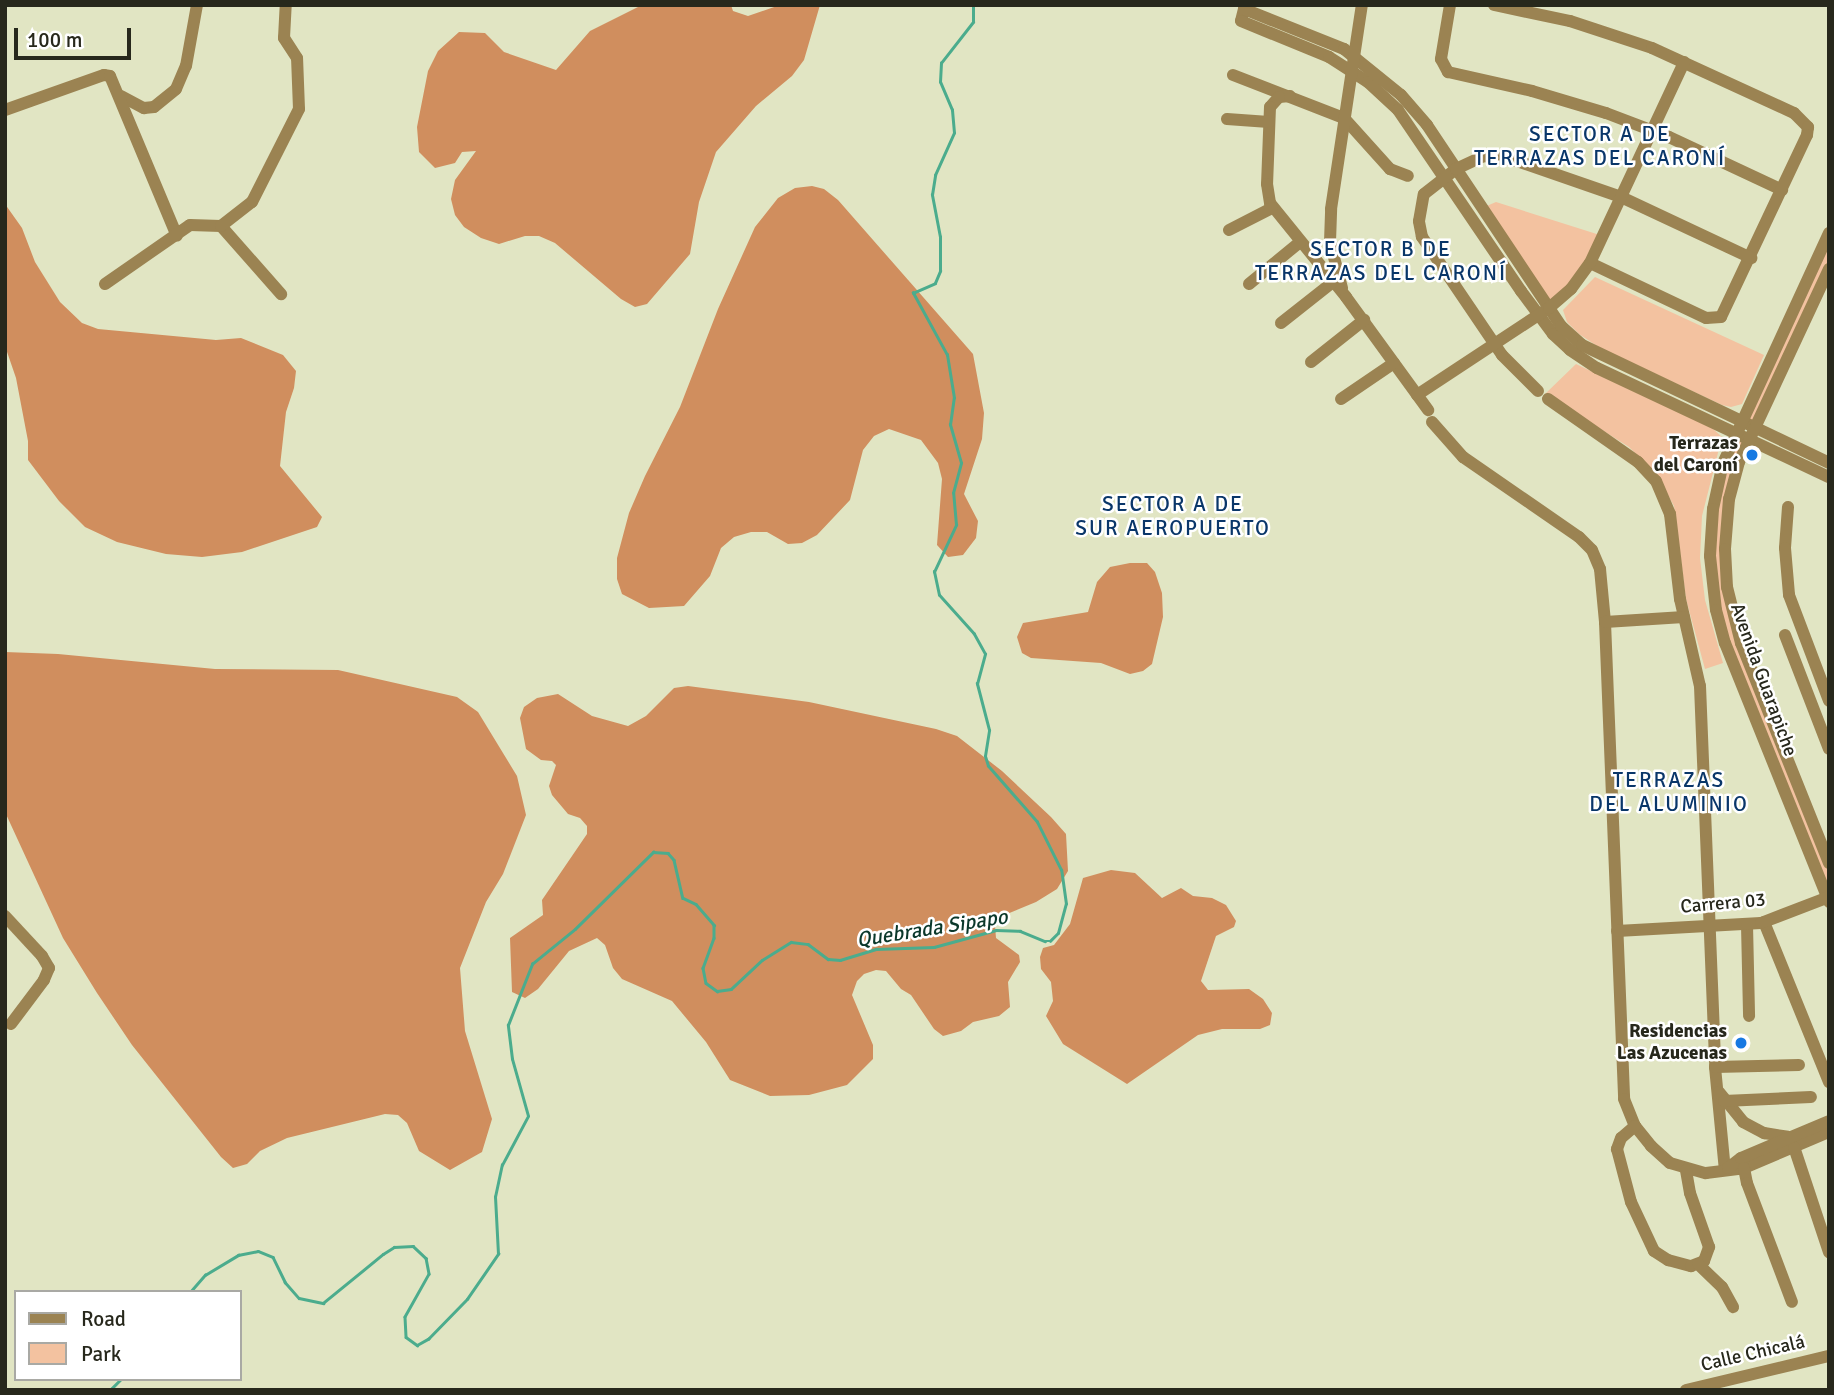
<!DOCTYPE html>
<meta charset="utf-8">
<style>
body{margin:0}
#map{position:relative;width:1834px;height:1395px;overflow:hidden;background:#e1e5c3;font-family:Signika,sans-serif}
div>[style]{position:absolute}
.green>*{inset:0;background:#f3c2a0}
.forest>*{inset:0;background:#d08e5e}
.stream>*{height:2.5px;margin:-1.25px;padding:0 1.25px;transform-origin:1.25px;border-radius:1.25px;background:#4bac8d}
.minor>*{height:12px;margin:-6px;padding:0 6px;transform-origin:6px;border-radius:6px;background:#9b8352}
.dots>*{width:19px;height:19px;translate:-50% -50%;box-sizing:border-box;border:4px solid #fff;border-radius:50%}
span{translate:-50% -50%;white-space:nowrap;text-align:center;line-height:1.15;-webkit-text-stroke:5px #fff;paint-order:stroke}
.poi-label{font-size:19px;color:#27281c;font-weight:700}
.right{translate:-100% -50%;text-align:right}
.street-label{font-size:19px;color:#27281c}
.neighbourhood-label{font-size:21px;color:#093669;letter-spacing:2px}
.water-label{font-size:21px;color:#0b382b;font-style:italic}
.frame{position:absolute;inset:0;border:7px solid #27281c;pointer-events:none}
.legend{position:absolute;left:14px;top:1290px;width:228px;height:91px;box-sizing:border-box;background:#fff;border:2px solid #a9a9a4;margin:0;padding:9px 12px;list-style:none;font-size:21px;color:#27281c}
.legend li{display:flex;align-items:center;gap:14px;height:35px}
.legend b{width:35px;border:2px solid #a9a9a4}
.scale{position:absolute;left:14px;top:28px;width:117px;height:32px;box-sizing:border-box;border:4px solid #27281c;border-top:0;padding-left:9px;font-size:21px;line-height:24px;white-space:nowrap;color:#27281c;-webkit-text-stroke:5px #fff;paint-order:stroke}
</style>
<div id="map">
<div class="green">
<i style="clip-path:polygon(1496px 202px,1603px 236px,1590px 263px,1549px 308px,1482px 208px)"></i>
<i style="clip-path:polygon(1829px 233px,1829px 269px,1754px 428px,1741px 422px)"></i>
<i style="clip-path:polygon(1595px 277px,1764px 355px,1742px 404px,1731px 407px,1722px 405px,1600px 348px,1579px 334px,1567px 322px,1563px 310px)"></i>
<i style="clip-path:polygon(1576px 364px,1712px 428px,1722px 437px,1702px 516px,1700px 558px,1705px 600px,1723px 663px,1705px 669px,1686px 599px,1674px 506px,1657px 475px,1629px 447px,1545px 394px)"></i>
<i style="clip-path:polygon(1736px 432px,1749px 439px,1729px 499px,1730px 601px,1829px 863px,1829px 902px,1725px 643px,1710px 533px)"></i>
</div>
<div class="forest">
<i style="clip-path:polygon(642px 5px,731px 5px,733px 11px,748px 16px,780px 5px,820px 5px,804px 60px,792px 76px,756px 106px,716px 152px,699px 202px,690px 254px,647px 304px,635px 307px,621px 299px,555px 243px,539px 236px,525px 236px,499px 244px,481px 238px,464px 227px,455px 215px,451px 199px,455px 180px,476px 151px,462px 152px,455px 163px,435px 168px,419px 152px,417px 127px,428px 71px,438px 51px,459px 32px,485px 33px,504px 52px,556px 70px,590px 31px)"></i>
<i style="clip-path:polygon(812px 186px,824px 189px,838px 200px,973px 354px,984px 413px,982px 439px,964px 494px,978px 521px,976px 538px,963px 555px,948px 557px,937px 545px,942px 479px,938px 463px,921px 440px,889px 429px,874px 436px,863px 450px,850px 500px,817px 535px,802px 543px,788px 544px,767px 532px,751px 532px,734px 537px,721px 548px,710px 576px,684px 606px,649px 608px,622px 594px,617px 579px,617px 558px,629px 513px,645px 476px,680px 407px,718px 309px,755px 227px,778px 198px,795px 188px)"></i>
<i style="clip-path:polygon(5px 204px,22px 228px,35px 262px,60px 302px,82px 323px,98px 329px,216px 340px,241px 338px,283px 355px,296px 371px,294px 388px,286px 412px,280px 466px,322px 517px,317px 527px,242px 552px,202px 557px,166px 554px,117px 542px,85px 527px,59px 501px,28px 460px,28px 441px,16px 378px,5px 346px)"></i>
<i style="clip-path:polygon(1130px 563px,1147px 563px,1155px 572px,1162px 593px,1163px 617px,1152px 664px,1143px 671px,1130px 674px,1101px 663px,1031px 658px,1022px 653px,1017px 637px,1023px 623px,1088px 612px,1097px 582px,1110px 567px)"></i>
<i style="clip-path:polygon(5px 652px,58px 654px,215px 669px,338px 670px,457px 697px,478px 712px,517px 776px,526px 815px,503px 874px,486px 902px,460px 968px,465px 1031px,492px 1119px,482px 1152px,450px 1170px,419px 1151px,407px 1123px,398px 1115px,385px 1114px,287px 1138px,260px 1151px,247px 1164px,233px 1168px,221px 1157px,132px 1045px,97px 993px,63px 938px,5px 812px)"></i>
<i style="clip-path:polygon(688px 686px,809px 702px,936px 729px,957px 736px,1002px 771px,1051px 817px,1066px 834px,1068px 871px,1057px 889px,1036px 902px,1007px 914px,995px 926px,996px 938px,1019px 955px,1020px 962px,1008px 982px,1010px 1007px,999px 1016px,973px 1022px,961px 1031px,943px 1036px,934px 1029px,911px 995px,901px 989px,886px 971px,876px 970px,864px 974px,857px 981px,852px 995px,873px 1045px,873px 1059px,847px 1085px,809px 1095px,770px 1096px,730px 1080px,706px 1042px,672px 1001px,622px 979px,613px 968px,605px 945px,597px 938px,569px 951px,538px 989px,525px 998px,512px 992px,510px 938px,543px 915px,542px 900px,587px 834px,587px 826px,580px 818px,568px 814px,552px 795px,549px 786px,556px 765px,552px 761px,541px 760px,526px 749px,520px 718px,524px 707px,537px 698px,558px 694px,592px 716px,628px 726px,646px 716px,674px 688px)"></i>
<i style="clip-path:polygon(1111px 870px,1135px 873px,1162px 898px,1181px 888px,1193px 896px,1212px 898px,1226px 905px,1236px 921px,1234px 927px,1216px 936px,1201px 981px,1208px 990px,1249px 989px,1263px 999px,1272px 1013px,1270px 1025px,1260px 1029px,1222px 1029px,1198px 1035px,1127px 1084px,1063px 1044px,1046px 1016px,1053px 1001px,1051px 982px,1041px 969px,1040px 957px,1043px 948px,1054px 945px,1070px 924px,1083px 878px)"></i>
</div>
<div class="stream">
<i style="left:190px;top:1292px;width:23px;rotate:-49deg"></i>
<i style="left:205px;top:1275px;width:39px;rotate:-31deg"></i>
<i style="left:238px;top:1255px;width:20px;rotate:-11deg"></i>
<i style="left:258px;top:1251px;width:16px;rotate:22deg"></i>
<i style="left:273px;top:1257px;width:28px;rotate:64deg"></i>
<i style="left:285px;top:1282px;width:21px;rotate:49deg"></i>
<i style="left:299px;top:1298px;width:25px;rotate:12deg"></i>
<i style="left:323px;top:1303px;width:77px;rotate:-39.2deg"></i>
<i style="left:383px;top:1254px;width:13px;rotate:-32deg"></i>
<i style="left:394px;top:1247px;width:19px;rotate:-3deg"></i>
<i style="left:413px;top:1246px;width:18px;rotate:43deg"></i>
<i style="left:426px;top:1258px;width:16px;rotate:79deg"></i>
<i style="left:429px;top:1274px;width:49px;rotate:119.2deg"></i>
<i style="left:405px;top:1317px;width:20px;rotate:87deg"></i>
<i style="left:406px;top:1337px;width:14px;rotate:36deg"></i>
<i style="left:417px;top:1345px;width:13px;rotate:-29deg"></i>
<i style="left:428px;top:1339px;width:56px;rotate:-45.7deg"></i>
<i style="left:467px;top:1299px;width:55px;rotate:-55.4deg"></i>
<i style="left:498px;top:1254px;width:57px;rotate:-93deg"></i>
<i style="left:495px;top:1197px;width:33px;rotate:-78deg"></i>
<i style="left:502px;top:1165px;width:55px;rotate:-62deg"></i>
<i style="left:528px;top:1116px;width:59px;rotate:-105.7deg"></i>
<i style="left:512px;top:1059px;width:34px;rotate:-97deg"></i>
<i style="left:508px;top:1025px;width:66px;rotate:-68.5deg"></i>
<i style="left:532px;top:964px;width:55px;rotate:-39.1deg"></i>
<i style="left:575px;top:929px;width:110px;rotate:-44.6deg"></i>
<i style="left:653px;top:852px;width:15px;rotate:4deg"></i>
<i style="left:668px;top:853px;width:9px;rotate:49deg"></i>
<i style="left:674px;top:860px;width:39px;rotate:77deg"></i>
<i style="left:683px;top:898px;width:14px;rotate:25deg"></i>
<i style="left:696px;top:904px;width:28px;rotate:49deg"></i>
<i style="left:714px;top:925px;width:13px;rotate:90deg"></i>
<i style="left:714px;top:938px;width:32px;rotate:110deg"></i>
<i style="left:703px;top:968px;width:15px;rotate:79deg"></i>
<i style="left:706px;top:983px;width:14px;rotate:36deg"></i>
<i style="left:717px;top:991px;width:14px;rotate:-8deg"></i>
<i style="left:731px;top:989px;width:42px;rotate:-43.1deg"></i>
<i style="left:762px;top:960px;width:34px;rotate:-32deg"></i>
<i style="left:791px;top:942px;width:17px;rotate:7deg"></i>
<i style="left:808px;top:944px;width:25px;rotate:37deg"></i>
<i style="left:828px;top:959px;width:12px;rotate:5deg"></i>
<i style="left:840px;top:960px;width:38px;rotate:-17deg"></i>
<i style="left:876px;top:949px;width:58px;rotate:-2deg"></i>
<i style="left:934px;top:947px;width:64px;rotate:-15.3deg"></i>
<i style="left:996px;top:930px;width:24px;rotate:2deg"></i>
<i style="left:1020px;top:931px;width:27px;rotate:22deg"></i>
<i style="left:1045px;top:941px;width:5px"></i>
<i style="left:1050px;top:941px;width:11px;rotate:-45deg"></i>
<i style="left:1058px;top:933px;width:30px;rotate:-75deg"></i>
<i style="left:1066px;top:904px;width:34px;rotate:-98deg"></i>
<i style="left:1061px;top:870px;width:54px;rotate:-116.6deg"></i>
<i style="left:1037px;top:822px;width:74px;rotate:-131.2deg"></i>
<i style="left:988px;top:766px;width:10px;rotate:-107deg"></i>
<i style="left:985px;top:756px;width:26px;rotate:-81deg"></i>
<i style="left:989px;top:730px;width:48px;rotate:-104.6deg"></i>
<i style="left:977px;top:684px;width:31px;rotate:-75deg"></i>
<i style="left:985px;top:654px;width:23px;rotate:-119deg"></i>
<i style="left:974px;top:634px;width:52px;rotate:-131.9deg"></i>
<i style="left:939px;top:595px;width:24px;rotate:-102deg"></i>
<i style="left:934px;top:572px;width:52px;rotate:-64.9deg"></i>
<i style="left:956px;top:525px;width:32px;rotate:-95deg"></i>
<i style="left:953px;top:493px;width:31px;rotate:-75deg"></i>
<i style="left:961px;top:463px;width:40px;rotate:-106deg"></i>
<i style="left:950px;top:425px;width:27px;rotate:-82deg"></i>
<i style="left:954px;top:398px;width:44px;rotate:-99.2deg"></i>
<i style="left:947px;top:355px;width:71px;rotate:-118.7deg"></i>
<i style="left:913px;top:293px;width:24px;rotate:-24deg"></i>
<i style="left:935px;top:283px;width:13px;rotate:-67deg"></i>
<i style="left:940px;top:271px;width:34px;rotate:-90deg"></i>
<i style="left:940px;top:237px;width:43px;rotate:-100.8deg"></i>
<i style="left:932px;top:195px;width:20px;rotate:-81deg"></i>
<i style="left:935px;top:175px;width:46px;rotate:-65.7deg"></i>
<i style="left:954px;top:133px;width:23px;rotate:-95deg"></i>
<i style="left:952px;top:110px;width:30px;rotate:-113deg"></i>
<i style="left:940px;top:82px;width:19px;rotate:-87deg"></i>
<i style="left:941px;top:63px;width:52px;rotate:-52deg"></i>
<i style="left:973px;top:22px;width:17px;rotate:-90deg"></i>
<i style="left:110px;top:1390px;width:16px;rotate:-45deg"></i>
</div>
<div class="minor">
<i style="left:1245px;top:5px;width:16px;rotate:104deg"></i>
<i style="left:1241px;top:21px;width:95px;rotate:22.2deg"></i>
<i style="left:1329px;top:57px;width:46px;rotate:32.7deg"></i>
<i style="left:1368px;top:82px;width:41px;rotate:43deg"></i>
<i style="left:1398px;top:110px;width:219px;rotate:55.8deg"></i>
<i style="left:1521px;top:291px;width:54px;rotate:53.3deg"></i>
<i style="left:1553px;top:334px;width:23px;rotate:43deg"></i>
<i style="left:1570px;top:350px;width:32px;rotate:34deg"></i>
<i style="left:1597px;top:368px;width:256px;rotate:25.2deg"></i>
<i style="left:1450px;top:5px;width:55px;rotate:99.5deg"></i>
<i style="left:1441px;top:59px;width:15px;rotate:62deg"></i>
<i style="left:1448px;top:72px;width:86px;rotate:12.7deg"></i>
<i style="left:1532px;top:91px;width:77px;rotate:16.6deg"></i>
<i style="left:1606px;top:113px;width:67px;rotate:20.9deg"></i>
<i style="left:1669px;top:137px;width:125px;rotate:25.1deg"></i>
<i style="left:1494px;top:5px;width:78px;rotate:11.9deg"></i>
<i style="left:1570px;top:21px;width:86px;rotate:18.2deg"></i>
<i style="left:1652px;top:48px;width:156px;rotate:24.6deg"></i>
<i style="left:1794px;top:113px;width:20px;rotate:45deg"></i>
<i style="left:1808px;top:127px;width:8px;rotate:97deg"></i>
<i style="left:1807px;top:135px;width:201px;rotate:115.3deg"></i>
<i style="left:1721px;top:317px;width:15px;rotate:176deg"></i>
<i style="left:1706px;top:318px;width:128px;rotate:-154.6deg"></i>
<i style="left:1244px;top:9px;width:108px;rotate:21.8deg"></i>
<i style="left:1344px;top:49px;width:73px;rotate:38.9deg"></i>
<i style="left:1401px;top:95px;width:40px;rotate:49deg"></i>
<i style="left:1427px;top:125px;width:242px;rotate:56.3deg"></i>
<i style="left:1561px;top:326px;width:28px;rotate:42deg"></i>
<i style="left:1582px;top:345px;width:274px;rotate:25.5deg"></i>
<i style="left:1233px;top:75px;width:119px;rotate:21.2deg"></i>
<i style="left:1344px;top:118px;width:69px;rotate:48deg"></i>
<i style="left:1390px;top:169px;width:19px;rotate:21deg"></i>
<i style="left:121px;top:96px;width:26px;rotate:28deg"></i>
<i style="left:144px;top:108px;width:10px;rotate:-6deg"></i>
<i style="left:154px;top:107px;width:28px;rotate:-39deg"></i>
<i style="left:176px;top:89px;width:25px;rotate:-67deg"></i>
<i style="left:186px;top:66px;width:62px;rotate:-79.8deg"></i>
<i style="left:1290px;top:96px;width:11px;rotate:175deg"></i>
<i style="left:1279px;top:97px;width:13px;rotate:132deg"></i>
<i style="left:1270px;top:107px;width:77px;rotate:92.2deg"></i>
<i style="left:1267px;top:184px;width:19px;rotate:81deg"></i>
<i style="left:1270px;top:203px;width:121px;rotate:51deg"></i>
<i style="left:1346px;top:297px;width:140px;rotate:54deg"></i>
<i style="left:5px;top:110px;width:105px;rotate:-19.5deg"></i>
<i style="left:104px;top:75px;width:6px;rotate:9deg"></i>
<i style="left:110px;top:76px;width:173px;rotate:67.3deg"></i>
<i style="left:1227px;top:119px;width:42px;rotate:4.1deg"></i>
<i style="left:221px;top:226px;width:91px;rotate:48.6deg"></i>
<i style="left:1229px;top:230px;width:48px;rotate:-27.1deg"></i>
<i style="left:1829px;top:233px;width:253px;rotate:114.7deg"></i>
<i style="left:1723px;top:463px;width:47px;rotate:102.3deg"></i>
<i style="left:1713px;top:509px;width:47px;rotate:93.7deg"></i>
<i style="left:1710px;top:556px;width:54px;rotate:83.7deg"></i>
<i style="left:1716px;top:610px;width:34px;rotate:75deg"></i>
<i style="left:1725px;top:643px;width:279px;rotate:68.1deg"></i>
<i style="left:1829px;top:269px;width:213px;rotate:115deg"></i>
<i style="left:1739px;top:462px;width:38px;rotate:105deg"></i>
<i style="left:1729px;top:499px;width:50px;rotate:94.6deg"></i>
<i style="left:1725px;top:549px;width:38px;rotate:87deg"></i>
<i style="left:1727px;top:587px;width:58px;rotate:76deg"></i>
<i style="left:1741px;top:643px;width:237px;rotate:68.2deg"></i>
<i style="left:105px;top:284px;width:103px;rotate:-34.8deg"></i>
<i style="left:190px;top:225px;width:31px;rotate:2deg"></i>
<i style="left:221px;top:226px;width:39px;rotate:-38deg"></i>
<i style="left:252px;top:202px;width:104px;rotate:-63.2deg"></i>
<i style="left:299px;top:109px;width:51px;rotate:-92.2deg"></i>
<i style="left:297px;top:58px;width:24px;rotate:-123deg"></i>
<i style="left:284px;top:38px;width:33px;rotate:-87deg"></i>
<i style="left:1249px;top:284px;width:66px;rotate:-39.5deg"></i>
<i style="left:1342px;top:288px;width:48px;rotate:-104.6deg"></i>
<i style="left:1330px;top:242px;width:33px;rotate:-88deg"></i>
<i style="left:1331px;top:209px;width:206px;rotate:-81.4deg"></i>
<i style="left:1281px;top:323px;width:66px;rotate:-38.3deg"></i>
<i style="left:1311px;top:362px;width:68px;rotate:-38.4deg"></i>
<i style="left:1538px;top:391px;width:51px;rotate:-135deg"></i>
<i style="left:1502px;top:355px;width:143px;rotate:-124.1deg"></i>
<i style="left:1422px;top:237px;width:16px;rotate:-101deg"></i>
<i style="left:1419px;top:221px;width:27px;rotate:-80deg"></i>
<i style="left:1424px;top:194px;width:41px;rotate:-38deg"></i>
<i style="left:1456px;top:169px;width:31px;rotate:-25deg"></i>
<i style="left:1484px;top:156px;width:36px;rotate:9deg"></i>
<i style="left:1520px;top:162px;width:107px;rotate:19.1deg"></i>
<i style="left:1621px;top:197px;width:144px;rotate:25.1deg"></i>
<i style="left:1417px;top:395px;width:158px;rotate:-33.4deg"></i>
<i style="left:1549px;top:308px;width:29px;rotate:-41deg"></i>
<i style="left:1571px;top:289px;width:32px;rotate:-54deg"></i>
<i style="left:1590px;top:263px;width:222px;rotate:-64.9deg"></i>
<i style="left:1341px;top:399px;width:64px;rotate:-34.2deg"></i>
<i style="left:1548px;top:399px;width:110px;rotate:35deg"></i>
<i style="left:1638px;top:462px;width:26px;rotate:47deg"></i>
<i style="left:1656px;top:481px;width:36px;rotate:67deg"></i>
<i style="left:1670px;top:514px;width:86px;rotate:83.3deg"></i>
<i style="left:1680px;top:599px;width:89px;rotate:77.1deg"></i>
<i style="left:1700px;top:686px;width:381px;rotate:87.7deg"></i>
<i style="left:1715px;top:1067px;width:103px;rotate:84.5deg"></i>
<i style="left:1432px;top:422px;width:47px;rotate:48.5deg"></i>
<i style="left:1463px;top:457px;width:141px;rotate:34.6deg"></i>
<i style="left:1579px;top:537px;width:18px;rotate:45deg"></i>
<i style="left:1592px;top:550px;width:21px;rotate:67deg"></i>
<i style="left:1600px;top:569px;width:53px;rotate:84.6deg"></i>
<i style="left:1605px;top:622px;width:477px;rotate:87.7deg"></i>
<i style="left:1624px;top:1099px;width:29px;rotate:68deg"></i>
<i style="left:1635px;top:1126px;width:26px;rotate:51deg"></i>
<i style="left:1651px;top:1146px;width:25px;rotate:42deg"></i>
<i style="left:1670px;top:1163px;width:37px;rotate:16deg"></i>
<i style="left:1706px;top:1173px;width:38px;rotate:-7deg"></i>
<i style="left:1744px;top:1168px;width:92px;rotate:-23deg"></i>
<i style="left:1788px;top:507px;width:41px;rotate:94.2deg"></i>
<i style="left:1785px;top:548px;width:47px;rotate:85.1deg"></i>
<i style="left:1789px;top:595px;width:113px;rotate:69.3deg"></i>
<i style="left:1605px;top:622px;width:79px;rotate:-3.6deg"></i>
<i style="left:1785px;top:635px;width:122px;rotate:68.9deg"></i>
<i style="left:5px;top:916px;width:54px;rotate:47.2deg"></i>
<i style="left:42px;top:956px;width:14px;rotate:60deg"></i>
<i style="left:49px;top:968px;width:13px;rotate:113deg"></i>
<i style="left:44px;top:980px;width:55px;rotate:126.9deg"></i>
<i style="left:1764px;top:922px;width:173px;rotate:67.9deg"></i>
<i style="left:1747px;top:925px;width:91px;rotate:88.7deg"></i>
<i style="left:1617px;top:931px;width:144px;rotate:-3.2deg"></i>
<i style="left:1761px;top:923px;width:73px;rotate:-20.9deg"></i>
<i style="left:1715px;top:1067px;width:84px;rotate:-1.4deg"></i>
<i style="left:1719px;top:1092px;width:38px;rotate:51deg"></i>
<i style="left:1743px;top:1122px;width:24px;rotate:28deg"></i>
<i style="left:1764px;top:1133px;width:24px;rotate:9deg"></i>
<i style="left:1724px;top:1101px;width:87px;rotate:-2.6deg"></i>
<i style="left:1635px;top:1126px;width:18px;rotate:139deg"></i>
<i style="left:1621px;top:1138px;width:12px;rotate:110deg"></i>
<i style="left:1617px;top:1149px;width:55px;rotate:75.2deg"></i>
<i style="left:1631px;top:1202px;width:54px;rotate:64.9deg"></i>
<i style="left:1654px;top:1251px;width:17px;rotate:33deg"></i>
<i style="left:1668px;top:1260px;width:24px;rotate:15deg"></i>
<i style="left:1691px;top:1266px;width:14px;rotate:-21deg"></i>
<i style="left:1704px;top:1261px;width:15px;rotate:-70deg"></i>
<i style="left:1709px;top:1247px;width:57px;rotate:-109.4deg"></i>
<i style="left:1690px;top:1193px;width:23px;rotate:-100deg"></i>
<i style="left:1794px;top:1147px;width:111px;rotate:71.6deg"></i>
<i style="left:1728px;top:1168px;width:16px;rotate:-38deg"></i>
<i style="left:1741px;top:1158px;width:95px;rotate:-22.8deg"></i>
<i style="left:1744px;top:1168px;width:15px;rotate:79deg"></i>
<i style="left:1747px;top:1183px;width:127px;rotate:69.3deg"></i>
<i style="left:1698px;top:1264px;width:33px;rotate:44deg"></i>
<i style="left:1722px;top:1287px;width:23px;rotate:61deg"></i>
<i style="left:1686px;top:1390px;width:147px;rotate:-13.4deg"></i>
</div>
<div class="dots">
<i style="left:1752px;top:455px;background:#1779e2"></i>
<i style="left:1741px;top:1043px;background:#1779e2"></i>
</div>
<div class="poi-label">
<span class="right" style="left:1738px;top:455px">Terrazas<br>del Caroní</span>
<span class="right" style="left:1727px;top:1043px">Residencias<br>Las Azucenas</span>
</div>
<div class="street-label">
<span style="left:1763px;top:680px;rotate:70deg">Avenida Guarapiche</span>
<span style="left:1723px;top:904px;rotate:-5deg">Carrera 03</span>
<span style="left:1753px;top:1354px;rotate:-13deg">Calle Chicalá</span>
</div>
<div class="neighbourhood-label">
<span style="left:1600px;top:146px">SECTOR A DE<br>TERRAZAS DEL CARONÍ</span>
<span style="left:1381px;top:261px">SECTOR B DE<br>TERRAZAS DEL CARONÍ</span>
<span style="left:1173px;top:516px">SECTOR A DE<br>SUR AEROPUERTO</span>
<span style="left:1669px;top:792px">TERRAZAS<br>DEL ALUMINIO</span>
</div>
<div class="water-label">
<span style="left:932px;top:928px;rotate:-9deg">Quebrada Sipapo</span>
</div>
<div class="frame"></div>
<ul class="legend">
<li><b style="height:9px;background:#9b8352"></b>Road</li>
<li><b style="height:19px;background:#f3c2a0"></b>Park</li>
</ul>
<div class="scale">100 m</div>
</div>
